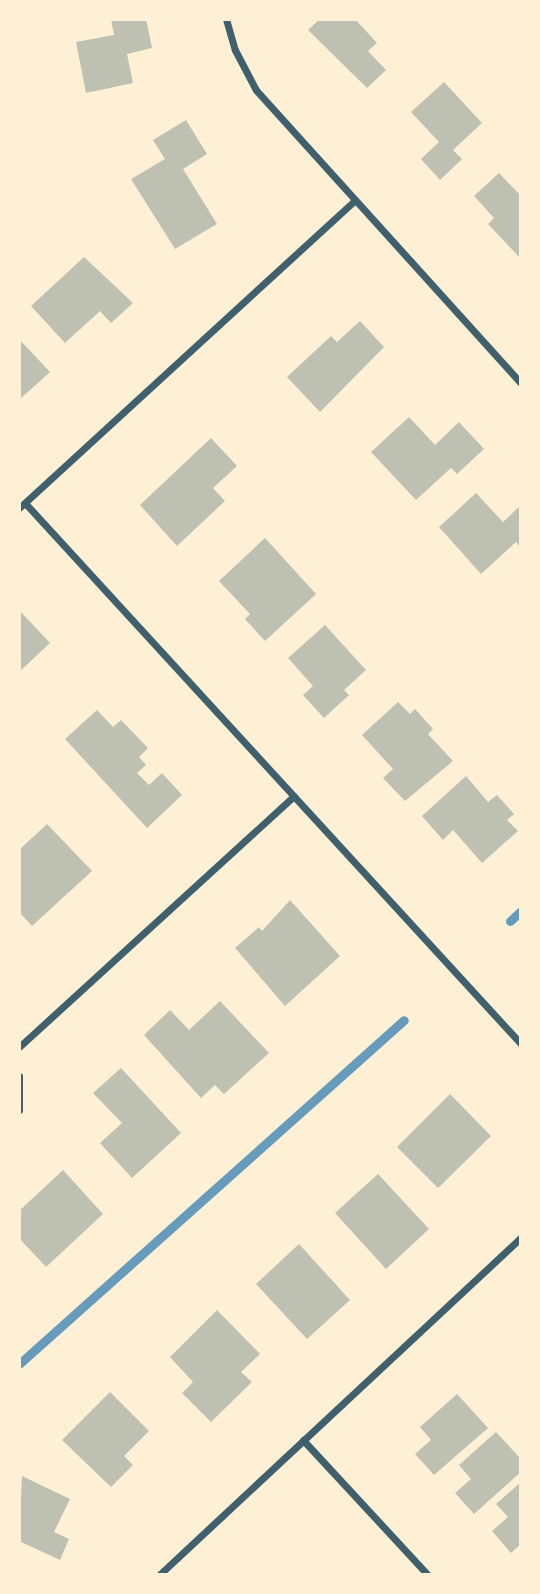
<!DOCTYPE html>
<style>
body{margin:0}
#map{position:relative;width:540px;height:1594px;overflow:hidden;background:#fdf0d5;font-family:Merriweather,serif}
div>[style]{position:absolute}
.stream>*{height:9px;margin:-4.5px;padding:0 4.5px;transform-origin:4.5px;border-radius:4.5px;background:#669bbc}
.building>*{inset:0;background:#bec0b2}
.minor>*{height:7px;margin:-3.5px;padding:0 3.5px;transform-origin:3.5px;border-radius:3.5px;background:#3f606c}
span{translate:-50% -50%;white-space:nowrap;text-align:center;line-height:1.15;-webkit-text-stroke:7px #fdf0d5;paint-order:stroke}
.frame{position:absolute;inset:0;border:21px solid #fdf0d5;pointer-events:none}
</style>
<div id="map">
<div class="stream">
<i style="left:510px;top:921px;width:15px;rotate:-42deg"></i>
<i style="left:19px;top:1364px;width:516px;rotate:-41.78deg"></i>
</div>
<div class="building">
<i style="clip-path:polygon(111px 19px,146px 19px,152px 48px,127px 54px,133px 83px,86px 93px,76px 42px,114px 35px)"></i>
<i style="clip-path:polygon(320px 19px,355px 19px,377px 43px,368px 51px,386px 70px,367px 88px,308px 30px)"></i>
<i style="clip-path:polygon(444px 82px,482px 123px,453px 150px,462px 159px,440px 180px,421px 159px,439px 142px,411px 112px)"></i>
<i style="clip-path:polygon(186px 120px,207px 154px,183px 169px,217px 224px,175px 249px,131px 179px,165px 159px,153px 140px)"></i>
<i style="clip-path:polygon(499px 173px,521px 196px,521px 259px,488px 224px,494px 218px,474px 196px)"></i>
<i style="clip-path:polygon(84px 257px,133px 303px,111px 323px,100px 311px,65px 343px,31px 306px)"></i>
<i style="clip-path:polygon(360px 321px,384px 347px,320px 412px,287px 377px,331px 336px,337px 342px)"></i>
<i style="clip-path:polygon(19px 339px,50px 372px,19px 400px)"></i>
<i style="clip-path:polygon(409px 417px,435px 445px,459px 422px,484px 449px,457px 474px,451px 468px,416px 500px,371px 452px)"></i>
<i style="clip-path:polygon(211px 438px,237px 466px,213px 488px,225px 501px,177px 546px,140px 505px)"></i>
<i style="clip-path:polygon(476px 493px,503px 522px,521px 505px,521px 548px,516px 542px,481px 574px,439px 527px)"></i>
<i style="clip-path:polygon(265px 538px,316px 594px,265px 641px,245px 619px,250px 614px,219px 581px)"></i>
<i style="clip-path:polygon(19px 610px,50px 643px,19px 672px)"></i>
<i style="clip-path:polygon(325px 625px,366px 670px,344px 690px,349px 695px,324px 718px,303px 695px,313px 686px,288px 658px)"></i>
<i style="clip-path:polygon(398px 702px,410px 714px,415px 709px,433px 729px,428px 734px,453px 761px,405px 801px,383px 778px,393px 769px,362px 735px)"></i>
<i style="clip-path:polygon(97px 710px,113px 727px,121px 720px,148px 748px,139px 757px,146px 765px,137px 773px,149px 785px,162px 773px,182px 795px,147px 828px,65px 739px)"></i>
<i style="clip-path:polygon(466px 776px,488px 802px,497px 795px,514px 814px,507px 820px,518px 831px,482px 863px,453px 830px,443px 840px,422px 816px)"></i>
<i style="clip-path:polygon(47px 824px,92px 871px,32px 926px,19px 912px,19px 850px)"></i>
<i style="clip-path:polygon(290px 900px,340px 956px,285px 1006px,235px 948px,259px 927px,262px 931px)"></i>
<i style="clip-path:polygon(220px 1001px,269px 1053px,224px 1094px,215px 1085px,201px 1098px,144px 1035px,170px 1010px,189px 1030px)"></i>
<i style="clip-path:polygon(121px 1068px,181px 1133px,132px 1178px,100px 1143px,122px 1123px,93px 1093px)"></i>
<i style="clip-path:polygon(450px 1094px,491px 1136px,438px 1188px,397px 1147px)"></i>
<i style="clip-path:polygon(63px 1170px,103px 1214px,46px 1267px,19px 1238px,19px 1211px)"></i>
<i style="clip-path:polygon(378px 1174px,429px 1229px,386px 1269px,335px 1213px)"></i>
<i style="clip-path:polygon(299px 1244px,350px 1300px,307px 1339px,256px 1284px)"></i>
<i style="clip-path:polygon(217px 1310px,260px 1354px,241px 1372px,252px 1382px,211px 1422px,182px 1393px,193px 1382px,170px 1357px)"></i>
<i style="clip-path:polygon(110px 1392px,149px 1431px,124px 1456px,133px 1465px,111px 1487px,62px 1440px)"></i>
<i style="clip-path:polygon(457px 1394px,488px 1428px,434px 1475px,415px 1454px,431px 1440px,420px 1427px)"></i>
<i style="clip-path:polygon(496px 1432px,521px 1459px,521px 1472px,474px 1514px,455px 1493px,471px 1479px,459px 1465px)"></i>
<i style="clip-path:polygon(22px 1476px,70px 1499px,54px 1532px,69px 1539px,60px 1560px,19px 1541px)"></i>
<i style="clip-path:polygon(521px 1482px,521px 1544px,511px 1553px,492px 1531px,508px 1517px,496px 1504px)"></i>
</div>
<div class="minor">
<i style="left:226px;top:19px;width:32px;rotate:74deg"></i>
<i style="left:235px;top:50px;width:45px;rotate:62.3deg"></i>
<i style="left:256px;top:90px;width:395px;rotate:47.9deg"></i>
<i style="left:25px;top:503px;width:734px;rotate:47.48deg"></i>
<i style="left:19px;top:508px;width:453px;rotate:-42.5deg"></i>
<i style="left:19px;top:1047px;width:372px;rotate:-42.4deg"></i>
<i style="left:19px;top:1076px;width:34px;rotate:90deg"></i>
<i style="left:303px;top:1440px;width:184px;rotate:47.2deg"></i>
<i style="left:159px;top:1575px;width:495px;rotate:-43deg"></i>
</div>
<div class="frame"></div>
</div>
